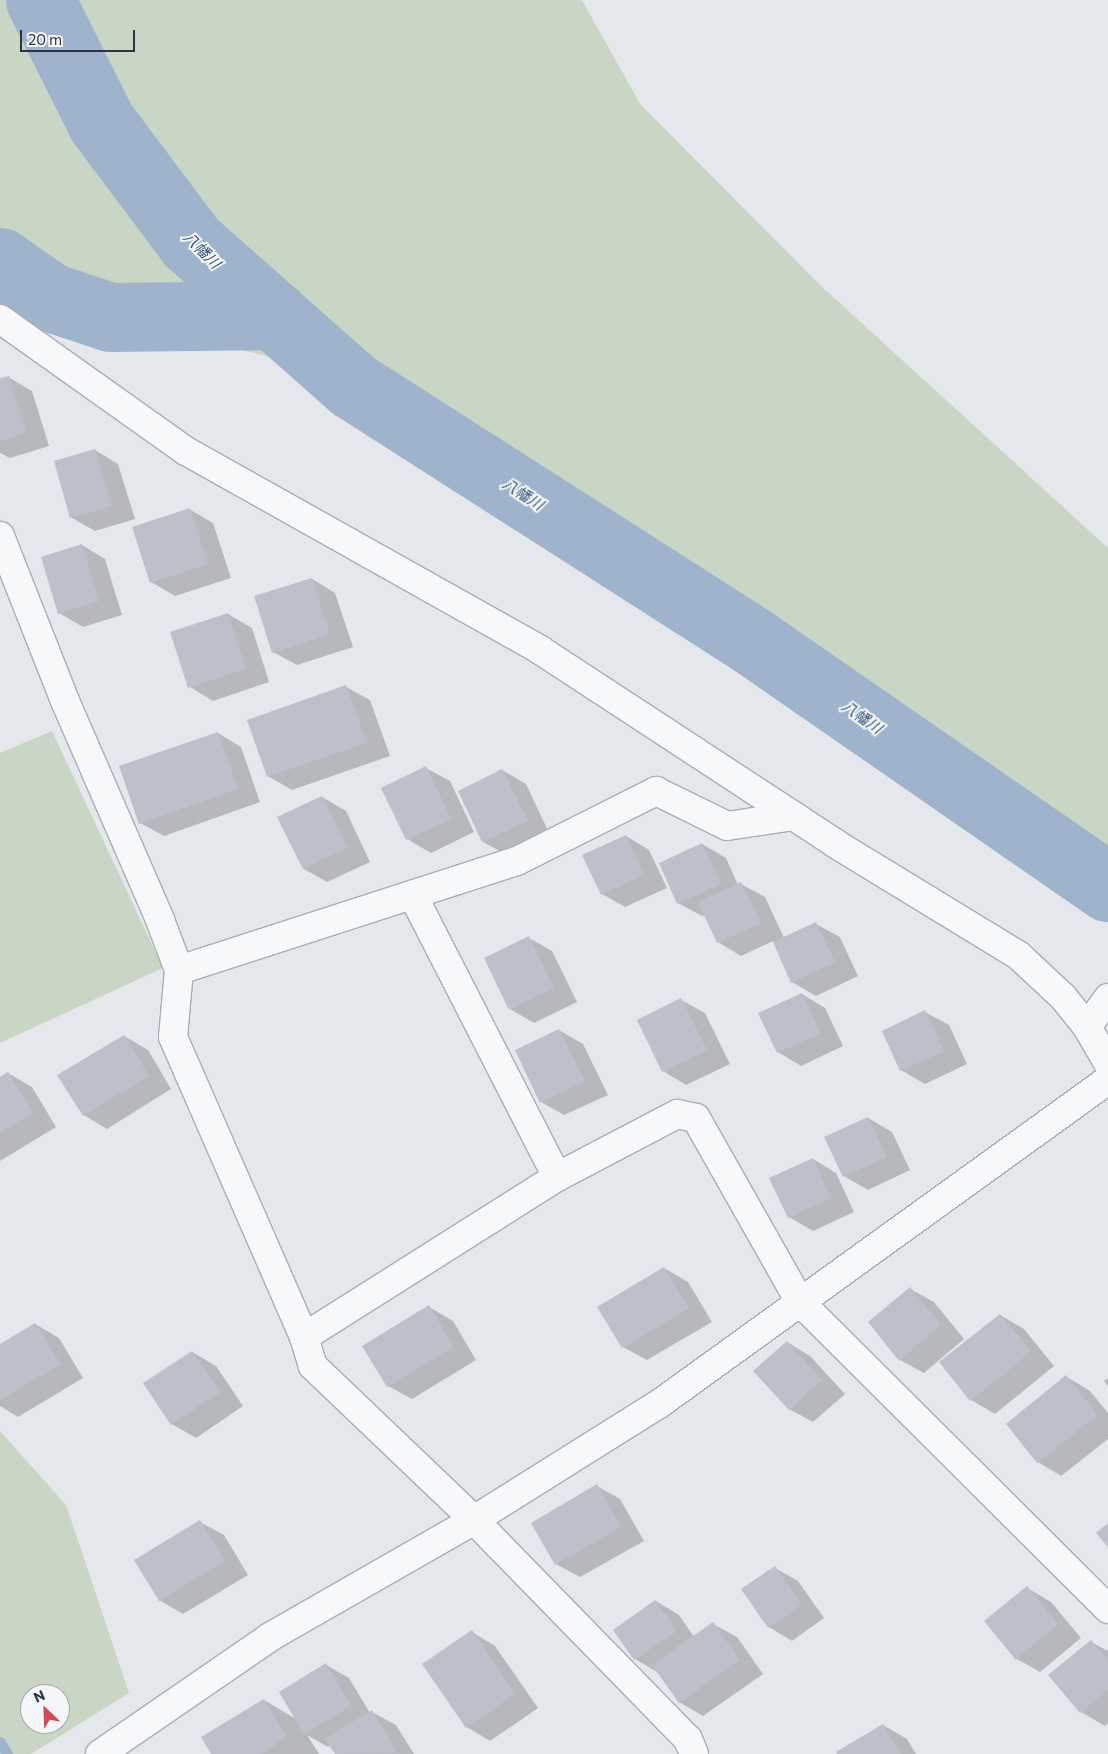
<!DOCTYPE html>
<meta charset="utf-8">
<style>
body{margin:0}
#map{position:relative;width:1108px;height:1754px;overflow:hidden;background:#e4e7ec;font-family:Commissioner,"Noto Sans JP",sans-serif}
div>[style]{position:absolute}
.green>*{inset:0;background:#c9d6c5}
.shadow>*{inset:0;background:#0003}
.stream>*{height:11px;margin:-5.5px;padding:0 5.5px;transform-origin:5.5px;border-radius:5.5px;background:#9fb4cc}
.river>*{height:69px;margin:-34.5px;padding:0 34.5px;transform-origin:34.5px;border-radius:34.5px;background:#9fb4cc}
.building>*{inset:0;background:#bbc0ca}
.roads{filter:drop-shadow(1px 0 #a9aeb7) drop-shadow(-1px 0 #a9aeb7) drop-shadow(0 1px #a9aeb7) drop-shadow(0 -1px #a9aeb7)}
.minor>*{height:28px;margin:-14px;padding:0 14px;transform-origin:14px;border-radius:14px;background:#f7f8fa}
span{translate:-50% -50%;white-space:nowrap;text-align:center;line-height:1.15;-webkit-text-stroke:4px #f4f6f9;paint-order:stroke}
.water-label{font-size:15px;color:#34527a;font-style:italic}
.north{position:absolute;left:20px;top:1684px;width:50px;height:50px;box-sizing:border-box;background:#f4f6f9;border:1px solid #a4a8b1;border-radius:50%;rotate:336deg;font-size:14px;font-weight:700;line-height:20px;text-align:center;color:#2b3445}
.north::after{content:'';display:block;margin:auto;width:18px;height:22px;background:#d1495b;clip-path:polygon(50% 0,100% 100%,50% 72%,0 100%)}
.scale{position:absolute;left:20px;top:30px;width:115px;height:22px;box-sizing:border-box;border:2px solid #2b3445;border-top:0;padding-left:6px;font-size:15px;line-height:18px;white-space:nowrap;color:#2b3445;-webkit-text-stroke:4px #f4f6f9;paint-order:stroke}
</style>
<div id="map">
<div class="green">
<i style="clip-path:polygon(0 0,582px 0,640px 104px,820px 285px,1108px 548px,1108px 849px,995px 769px,428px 396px,201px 340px,73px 294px,0 244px)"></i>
<i style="clip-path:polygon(52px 731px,163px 968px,0 1043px,0 753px)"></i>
<i style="clip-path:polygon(evenodd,0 1431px,66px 1505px,129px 1693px,31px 1754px,0 1754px,0 1431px,30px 1694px,60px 1694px,60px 1724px,30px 1724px,30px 1694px)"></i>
</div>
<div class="shadow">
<i style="clip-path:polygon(8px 377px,32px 391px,49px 446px,10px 458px,0 453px,0 380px)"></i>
<i style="clip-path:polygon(95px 450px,118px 464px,135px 519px,95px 531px,72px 518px,55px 462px)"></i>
<i style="clip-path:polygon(189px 509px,213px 523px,231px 578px,175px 596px,151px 582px)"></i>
<i style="clip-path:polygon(82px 545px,105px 559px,122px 615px,83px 627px,59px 613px)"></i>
<i style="clip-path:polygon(312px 579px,335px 593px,353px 647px,297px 665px,273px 652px)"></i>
<i style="clip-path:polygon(228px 614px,252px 628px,269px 682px,213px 701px,190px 687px)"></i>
<i style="clip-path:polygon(346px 687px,370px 700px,390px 756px,292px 790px,268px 776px)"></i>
<i style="clip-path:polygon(218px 733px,241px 747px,260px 802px,164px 836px,140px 823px)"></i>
<i style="clip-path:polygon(426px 768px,450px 781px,474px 832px,431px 853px,407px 839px)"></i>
<i style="clip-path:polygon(502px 770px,526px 784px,550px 835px,507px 855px,483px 842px,459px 791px)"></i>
<i style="clip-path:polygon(322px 797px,346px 811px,370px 862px,327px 882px,304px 869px)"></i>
<i style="clip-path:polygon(626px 836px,649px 850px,667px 888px,625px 907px,602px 894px)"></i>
<i style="clip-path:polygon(702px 844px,726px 858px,738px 885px,741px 884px,765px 897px,784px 938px,816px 924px,840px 937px,858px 976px,816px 996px,792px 982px,773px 941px,741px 956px,718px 942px,705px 915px,702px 916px,678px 903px)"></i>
<i style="clip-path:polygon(529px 938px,552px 951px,577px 1002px,534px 1023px,510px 1009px)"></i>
<i style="clip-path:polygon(802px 994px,825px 1008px,843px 1046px,801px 1066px,778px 1052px)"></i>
<i style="clip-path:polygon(681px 1000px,705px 1013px,730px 1064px,686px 1085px,663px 1071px)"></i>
<i style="clip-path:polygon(925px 1012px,949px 1025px,967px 1064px,925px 1084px,901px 1070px)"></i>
<i style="clip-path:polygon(559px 1030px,583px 1044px,608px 1095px,564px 1115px,541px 1102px)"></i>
<i style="clip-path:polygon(124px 1036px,148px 1050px,171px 1089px,107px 1129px,84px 1115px)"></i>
<i style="clip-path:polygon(8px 1073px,32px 1087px,56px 1127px,0 1161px,0 1078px)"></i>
<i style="clip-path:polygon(868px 1118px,892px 1132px,910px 1170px,868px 1190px,844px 1176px)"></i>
<i style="clip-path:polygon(813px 1159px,836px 1173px,854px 1212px,813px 1231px,789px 1217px)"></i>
<i style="clip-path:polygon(664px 1268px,688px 1282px,712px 1322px,647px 1360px,623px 1347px)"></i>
<i style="clip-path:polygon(910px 1289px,934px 1302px,964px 1339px,924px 1373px,900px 1360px)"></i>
<i style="clip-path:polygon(429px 1307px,453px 1321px,476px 1360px,412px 1399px,388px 1386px)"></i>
<i style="clip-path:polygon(1000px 1315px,1024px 1329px,1054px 1366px,995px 1414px,971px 1400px)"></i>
<i style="clip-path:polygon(35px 1324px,59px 1338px,83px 1378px,18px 1417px,0 1406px,0 1346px)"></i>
<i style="clip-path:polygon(787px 1342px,810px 1356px,845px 1394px,813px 1422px,789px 1409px)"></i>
<i style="clip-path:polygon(192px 1352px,216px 1366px,243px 1406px,196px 1438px,172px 1424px)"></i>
<i style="clip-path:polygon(1067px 1377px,1090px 1391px,1108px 1413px,1108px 1439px,1061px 1476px,1038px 1462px)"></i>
<i style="clip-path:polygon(1108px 1378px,1108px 1386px,1104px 1381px)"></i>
<i style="clip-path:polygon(597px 1486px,620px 1499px,644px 1541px,580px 1577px,556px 1564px)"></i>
<i style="clip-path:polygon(200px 1522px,224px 1535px,248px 1575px,183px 1614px,159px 1600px)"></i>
<i style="clip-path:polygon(775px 1568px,798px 1581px,824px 1618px,792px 1641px,769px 1627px)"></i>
<i style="clip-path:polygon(1027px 1588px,1051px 1602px,1081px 1638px,1040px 1672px,1017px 1659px)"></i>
<i style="clip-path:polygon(656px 1601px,679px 1615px,694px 1637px,713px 1624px,737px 1637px,763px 1674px,703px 1716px,679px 1702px,659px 1673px,635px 1659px)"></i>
<i style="clip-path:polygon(472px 1632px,495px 1646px,538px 1708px,490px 1741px,467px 1727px)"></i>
<i style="clip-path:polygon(1091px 1642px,1108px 1651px,1108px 1723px,1105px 1726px,1081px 1712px,1050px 1675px)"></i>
<i style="clip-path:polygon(326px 1665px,349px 1678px,370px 1713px,372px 1712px,396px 1725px,414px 1754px,336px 1754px,331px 1745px,328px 1747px,307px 1735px,319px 1754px,212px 1754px,264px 1700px,296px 1719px)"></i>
<i style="clip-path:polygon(883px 1725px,907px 1739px,916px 1754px,839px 1754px)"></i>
</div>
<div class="stream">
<i style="left:0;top:1742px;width:14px;rotate:60deg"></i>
</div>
<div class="river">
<i style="left:40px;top:0;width:136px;rotate:63.4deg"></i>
<i style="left:101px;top:122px;width:150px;rotate:53.1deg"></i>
<i style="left:191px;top:242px;width:217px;rotate:41.5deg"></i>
<i style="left:354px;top:386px;width:475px;rotate:32.6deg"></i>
<i style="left:754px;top:642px;width:431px;rotate:34.7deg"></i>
<i style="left:0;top:262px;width:61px;rotate:35deg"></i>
<i style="left:50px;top:297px;width:63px;rotate:18.4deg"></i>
<i style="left:110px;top:317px;width:164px;rotate:-0.7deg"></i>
</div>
<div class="building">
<i style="clip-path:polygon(9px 376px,26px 433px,0 441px,0 378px)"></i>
<i style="clip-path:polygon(95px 449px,112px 506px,70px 518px,54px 461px)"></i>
<i style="clip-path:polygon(190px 508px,208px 564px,150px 583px,132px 527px)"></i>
<i style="clip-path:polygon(82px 544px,99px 601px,58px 614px,41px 557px)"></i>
<i style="clip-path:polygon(312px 578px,330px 634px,272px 653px,254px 596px)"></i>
<i style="clip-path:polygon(228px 613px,246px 669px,188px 688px,170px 632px)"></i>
<i style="clip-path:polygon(346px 685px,367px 743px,267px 777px,247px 720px)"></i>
<i style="clip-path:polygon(218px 732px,238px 789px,139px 824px,119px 766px)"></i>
<i style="clip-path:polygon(426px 766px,451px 819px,406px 840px,381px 788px)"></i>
<i style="clip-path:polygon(502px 769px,528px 821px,482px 842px,458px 791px)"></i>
<i style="clip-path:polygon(322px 796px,347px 848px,303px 869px,277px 817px)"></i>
<i style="clip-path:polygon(626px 835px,644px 875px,601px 895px,582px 855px)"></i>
<i style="clip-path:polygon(702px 843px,721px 884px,677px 904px,659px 863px)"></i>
<i style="clip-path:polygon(741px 882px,761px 923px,717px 943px,698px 902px)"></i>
<i style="clip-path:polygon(816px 922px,835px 962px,791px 983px,773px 942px)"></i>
<i style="clip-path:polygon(529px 936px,554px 988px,509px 1010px,484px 958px)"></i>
<i style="clip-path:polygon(802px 993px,821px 1033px,777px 1053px,758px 1013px)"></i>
<i style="clip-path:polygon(681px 998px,707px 1050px,662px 1072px,637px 1020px)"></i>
<i style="clip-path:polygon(925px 1010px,944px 1051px,900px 1071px,882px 1031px)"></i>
<i style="clip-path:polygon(559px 1029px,585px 1081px,540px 1103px,515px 1050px)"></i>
<i style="clip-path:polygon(124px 1035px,149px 1076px,83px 1116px,57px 1075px)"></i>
<i style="clip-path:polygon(8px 1072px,33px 1113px,0 1133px,0 1077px)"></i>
<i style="clip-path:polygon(868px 1117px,887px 1157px,843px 1177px,824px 1137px)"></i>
<i style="clip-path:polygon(813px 1158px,831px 1198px,788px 1218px,769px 1178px)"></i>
<i style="clip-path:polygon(664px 1267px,689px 1308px,622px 1348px,597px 1307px)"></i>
<i style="clip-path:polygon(910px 1287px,941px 1325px,899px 1361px,868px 1322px)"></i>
<i style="clip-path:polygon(429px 1305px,454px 1347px,387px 1387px,362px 1346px)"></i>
<i style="clip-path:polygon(1000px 1314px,1031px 1352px,970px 1401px,939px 1362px)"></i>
<i style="clip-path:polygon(35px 1323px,61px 1364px,0 1400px,0 1344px)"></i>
<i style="clip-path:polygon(787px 1341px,822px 1380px,789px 1410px,753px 1371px)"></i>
<i style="clip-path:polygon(192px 1351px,220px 1392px,171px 1425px,143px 1383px)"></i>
<i style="clip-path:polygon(1066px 1375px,1098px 1415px,1037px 1463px,1006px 1424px)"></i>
<i style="clip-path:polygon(597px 1484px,621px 1527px,555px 1565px,531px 1523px)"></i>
<i style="clip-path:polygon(200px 1520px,225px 1561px,159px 1601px,134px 1560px)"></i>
<i style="clip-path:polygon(1108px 1523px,1108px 1547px,1096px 1533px)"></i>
<i style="clip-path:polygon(775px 1566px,802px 1604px,768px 1628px,741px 1589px)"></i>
<i style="clip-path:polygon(1027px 1586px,1058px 1624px,1016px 1660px,984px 1621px)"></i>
<i style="clip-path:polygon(655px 1600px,677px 1631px,634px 1660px,613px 1630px)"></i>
<i style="clip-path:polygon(713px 1622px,740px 1660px,679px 1703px,652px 1665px)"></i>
<i style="clip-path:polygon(472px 1630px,515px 1694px,466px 1728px,422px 1664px)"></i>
<i style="clip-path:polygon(1091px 1640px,1108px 1660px,1108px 1690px,1080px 1713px,1048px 1675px)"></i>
<i style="clip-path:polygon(326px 1663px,351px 1706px,304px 1734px,279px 1692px)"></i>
<i style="clip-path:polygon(264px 1699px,287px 1737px,261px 1754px,211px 1754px,201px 1737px)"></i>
<i style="clip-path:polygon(372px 1710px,398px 1753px,335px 1754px,325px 1739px)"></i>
<i style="clip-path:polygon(883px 1724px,901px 1754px,837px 1754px,836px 1752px)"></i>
</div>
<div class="roads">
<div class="minor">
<i style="left:0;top:319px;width:228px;rotate:35.4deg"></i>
<i style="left:186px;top:451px;width:406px;rotate:29.3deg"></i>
<i style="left:540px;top:650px;width:354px;rotate:33.2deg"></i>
<i style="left:836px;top:844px;width:213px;rotate:31.4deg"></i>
<i style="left:1018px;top:955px;width:62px;rotate:43deg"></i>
<i style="left:1063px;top:997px;width:38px;rotate:51deg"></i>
<i style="left:1087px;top:1027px;width:42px;rotate:59.7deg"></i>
<i style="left:0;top:536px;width:177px;rotate:68.5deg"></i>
<i style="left:65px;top:701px;width:239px;rotate:66.5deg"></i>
<i style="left:160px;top:920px;width:53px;rotate:69.2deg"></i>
<i style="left:179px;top:970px;width:67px;rotate:95.1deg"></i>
<i style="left:173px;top:1037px;width:327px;rotate:66.4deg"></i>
<i style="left:304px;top:1337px;width:30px;rotate:73deg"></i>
<i style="left:313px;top:1366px;width:223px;rotate:43.7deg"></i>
<i style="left:474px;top:1520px;width:306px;rotate:45.7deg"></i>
<i style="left:688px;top:1739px;width:16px;rotate:68deg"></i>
<i style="left:179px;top:970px;width:355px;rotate:-17.9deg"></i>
<i style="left:517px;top:861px;width:156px;rotate:-26.7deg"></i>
<i style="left:656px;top:791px;width:79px;rotate:26.2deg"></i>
<i style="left:727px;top:826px;width:68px;rotate:-8.5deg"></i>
<i style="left:1087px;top:1027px;width:36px;rotate:-54deg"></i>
<i style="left:557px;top:1177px;width:136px;rotate:-27.7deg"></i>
<i style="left:677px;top:1114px;width:19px;rotate:12deg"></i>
<i style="left:696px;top:1118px;width:211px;rotate:60.5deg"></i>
<i style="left:800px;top:1302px;width:435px;rotate:44.9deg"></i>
<i style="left:304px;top:1337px;width:299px;rotate:-32.3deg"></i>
<i style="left:557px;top:1177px;width:317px;rotate:-117.1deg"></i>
<i style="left:100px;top:1754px;width:206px;rotate:-34.5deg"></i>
<i style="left:270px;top:1637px;width:235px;rotate:-29.8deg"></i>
<i style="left:474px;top:1520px;width:218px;rotate:-32.1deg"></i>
<i style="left:659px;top:1404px;width:554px;rotate:-35.81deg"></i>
</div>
</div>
<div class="water-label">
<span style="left:202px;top:250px;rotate:45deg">八幡川</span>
<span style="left:523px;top:494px;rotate:33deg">八幡川</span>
<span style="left:862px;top:717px;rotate:35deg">八幡川</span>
</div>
<div class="north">N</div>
<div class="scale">20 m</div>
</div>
